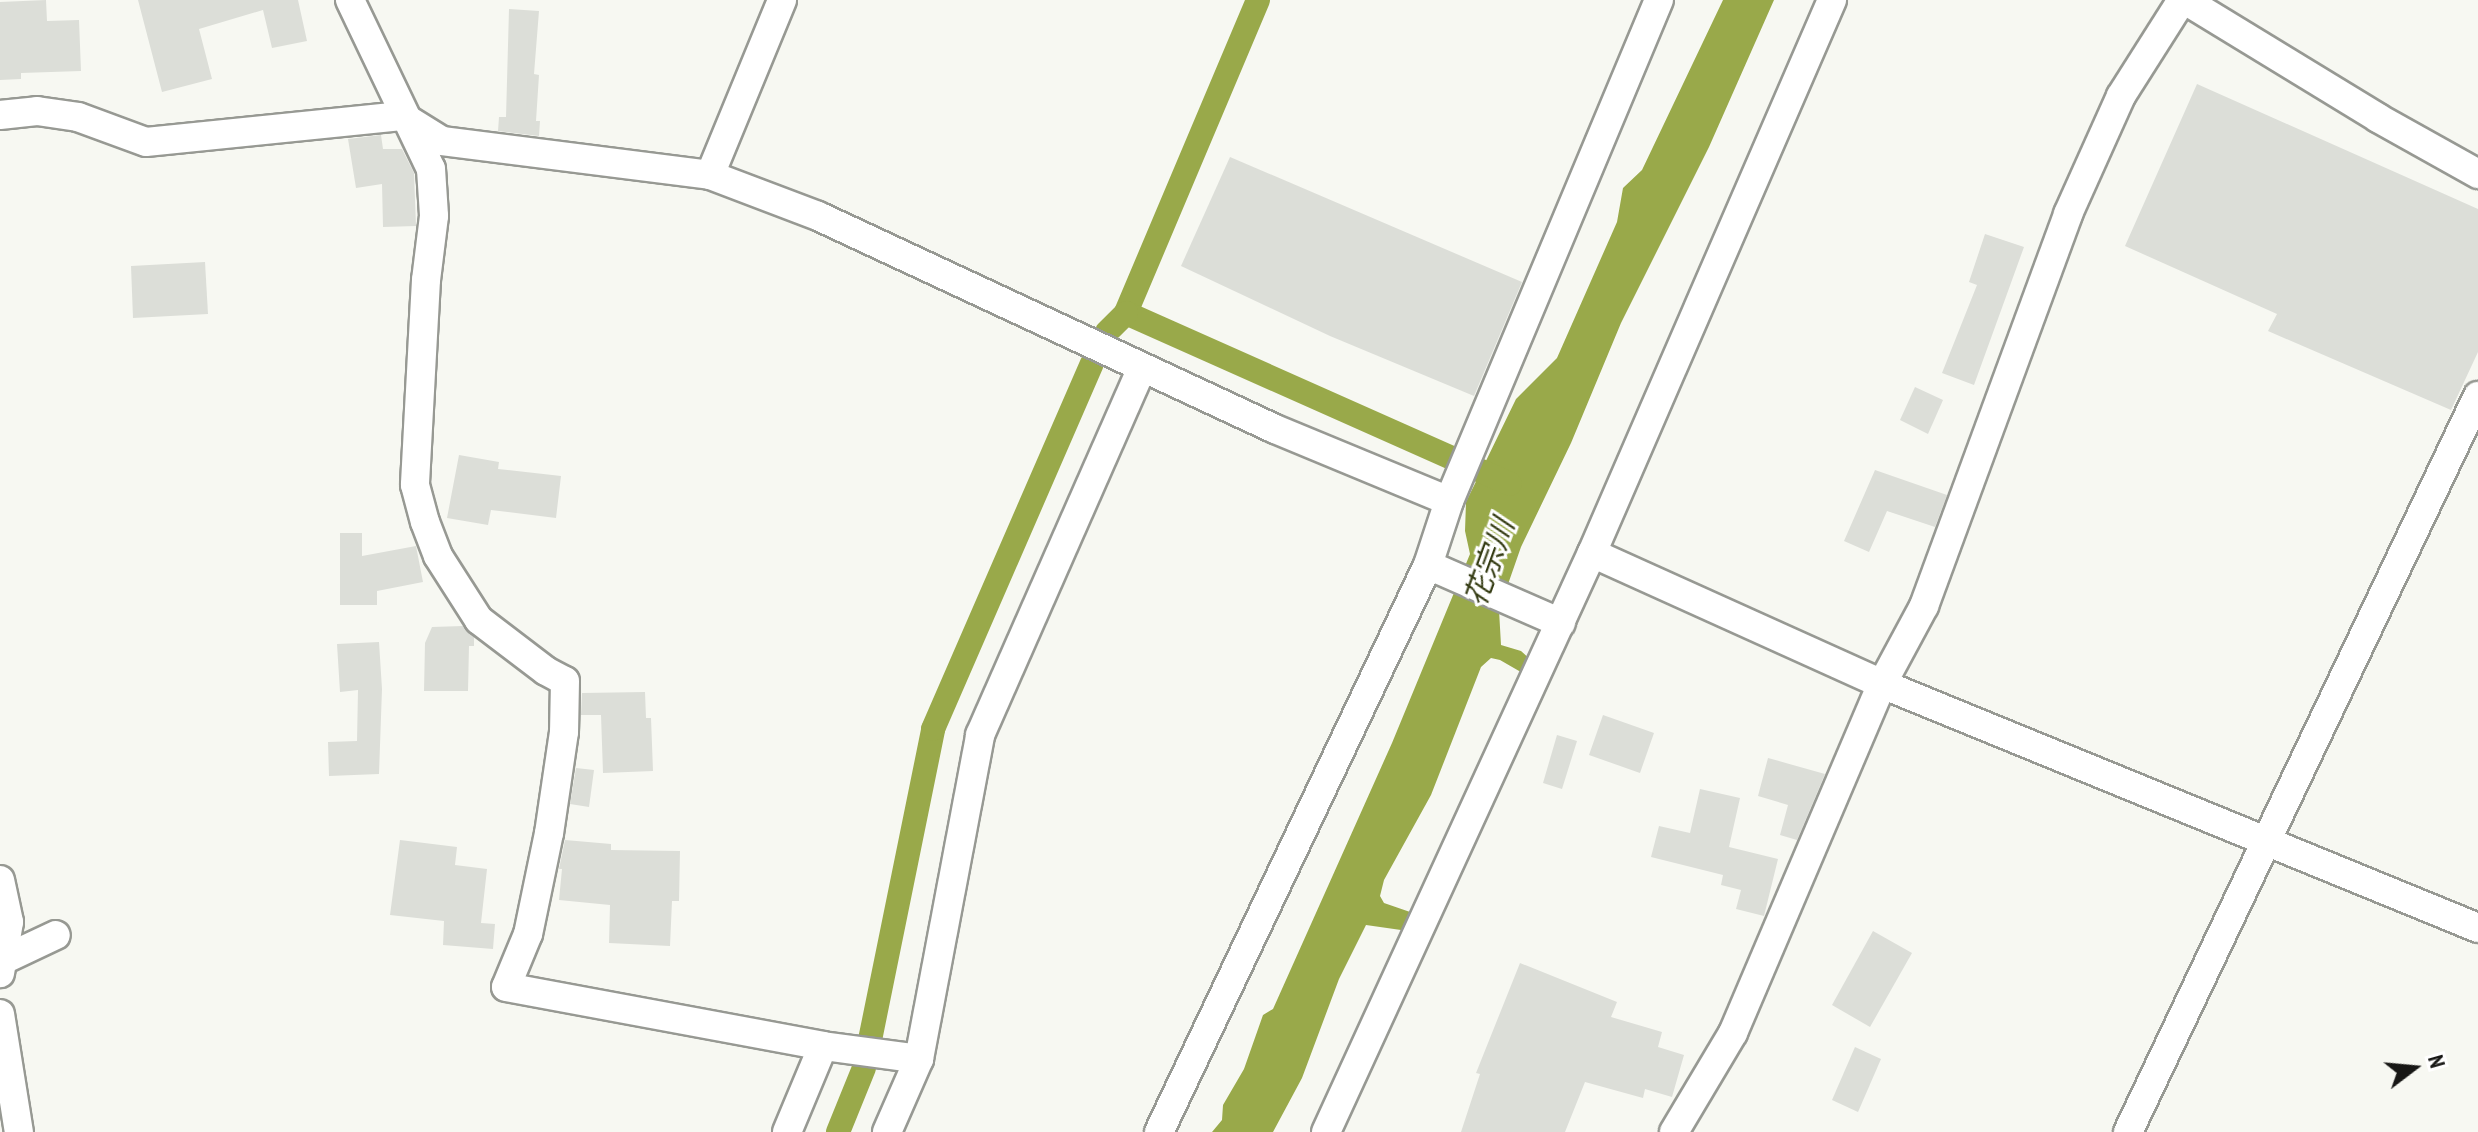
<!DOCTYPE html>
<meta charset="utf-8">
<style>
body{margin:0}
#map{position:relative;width:2478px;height:1132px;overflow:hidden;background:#f7f8f2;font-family:"PT Sans Narrow","Noto Sans JP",sans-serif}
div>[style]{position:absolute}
.water>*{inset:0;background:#99a94a}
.canal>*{height:24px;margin:-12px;padding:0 12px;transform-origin:12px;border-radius:12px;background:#99a94a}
.building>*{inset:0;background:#dcded8}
.roads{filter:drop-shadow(2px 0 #979993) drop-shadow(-2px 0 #979993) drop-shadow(0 2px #979993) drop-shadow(0 -2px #979993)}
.minor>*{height:28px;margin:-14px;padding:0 14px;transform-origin:14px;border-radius:14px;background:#fff}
span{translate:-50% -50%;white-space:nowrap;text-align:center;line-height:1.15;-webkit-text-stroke:6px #fff;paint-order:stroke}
.water-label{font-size:30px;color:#363d15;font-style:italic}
.north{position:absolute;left:2374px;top:1028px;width:80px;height:80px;-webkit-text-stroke:6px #fff;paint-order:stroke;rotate:74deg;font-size:22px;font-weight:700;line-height:32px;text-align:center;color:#171715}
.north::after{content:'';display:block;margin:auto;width:28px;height:36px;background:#171715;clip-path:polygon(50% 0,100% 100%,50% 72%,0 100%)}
</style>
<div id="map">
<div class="water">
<i style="clip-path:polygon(1723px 0,1774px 0,1709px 147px,1621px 323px,1571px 443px,1521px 547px,1499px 610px,1501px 645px,1521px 651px,1531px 660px,1526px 675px,1500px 660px,1491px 658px,1481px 667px,1431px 795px,1384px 880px,1380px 896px,1384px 903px,1413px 913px,1408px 931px,1366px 925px,1339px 979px,1302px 1078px,1273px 1132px,1212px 1132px,1222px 1120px,1223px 1105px,1244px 1069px,1263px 1015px,1273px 1009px,1392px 743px,1470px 554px,1465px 531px,1466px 502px,1516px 399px,1557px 358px,1617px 222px,1623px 188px,1642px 170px)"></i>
</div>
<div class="canal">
<i style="left:1258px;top:0;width:340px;rotate:112.9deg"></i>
<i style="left:1126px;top:313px;width:420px;rotate:24deg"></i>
<i style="left:1107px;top:332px;width:27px;rotate:-45deg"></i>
<i style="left:870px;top:1040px;width:317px;rotate:-78.5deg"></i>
<i style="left:933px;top:729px;width:398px;rotate:-66.5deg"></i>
<i style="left:838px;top:1132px;width:69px;rotate:-67.9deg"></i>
</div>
<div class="building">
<i style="clip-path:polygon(46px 0,47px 21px,79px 20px,81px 71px,21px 73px,21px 79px,0 80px,0 2px)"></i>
<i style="clip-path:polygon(138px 0,298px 0,307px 41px,272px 48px,263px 10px,199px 29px,212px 79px,162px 92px)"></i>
<i style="clip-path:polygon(509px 9px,539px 11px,534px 74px,539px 75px,536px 121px,540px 121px,539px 136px,498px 131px,499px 117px,506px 117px)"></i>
<i style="clip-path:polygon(2197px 84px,2478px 209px,2478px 352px,2451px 410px,2268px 331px,2277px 314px,2125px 246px)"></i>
<i style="clip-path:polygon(381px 135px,383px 149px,402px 149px,414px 173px,416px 226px,383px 227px,382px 184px,356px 188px,348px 139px)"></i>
<i style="clip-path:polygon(1230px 157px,1522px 282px,1474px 396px,1330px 336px,1181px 266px)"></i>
<i style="clip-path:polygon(1985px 234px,2024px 247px,1974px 385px,1942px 373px,1977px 285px,1969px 282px)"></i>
<i style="clip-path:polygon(205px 262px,208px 314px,133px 318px,131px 266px)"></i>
<i style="clip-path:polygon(1915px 387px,1943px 400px,1928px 434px,1900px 420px)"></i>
<i style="clip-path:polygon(459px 455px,499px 462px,498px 469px,561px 476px,556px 518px,491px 510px,488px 525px,447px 518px)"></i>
<i style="clip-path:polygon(1875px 470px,1947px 495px,1935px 527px,1887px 511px,1869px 552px,1844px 541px)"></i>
<i style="clip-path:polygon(340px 533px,362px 533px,362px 556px,416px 546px,423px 582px,377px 591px,377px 605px,340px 605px)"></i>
<i style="clip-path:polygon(463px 626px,474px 637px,474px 646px,469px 646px,468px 691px,424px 691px,425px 643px,432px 627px)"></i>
<i style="clip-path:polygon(379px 642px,382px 689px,379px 774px,329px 776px,328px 742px,357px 741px,358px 690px,340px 692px,337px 644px)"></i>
<i style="clip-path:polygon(645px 692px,646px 718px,651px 718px,653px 771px,603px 773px,601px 715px,581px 715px,582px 693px)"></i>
<i style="clip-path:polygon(1603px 715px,1654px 733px,1640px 773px,1589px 755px)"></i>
<i style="clip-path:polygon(1557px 735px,1577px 741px,1562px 789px,1543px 783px)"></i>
<i style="clip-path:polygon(1768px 758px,1825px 774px,1797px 840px,1780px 835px,1788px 805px,1758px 796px)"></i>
<i style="clip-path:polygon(576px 768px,594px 770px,589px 807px,570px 804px)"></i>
<i style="clip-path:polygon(1700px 789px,1740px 798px,1729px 847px,1778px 859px,1764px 916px,1736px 909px,1741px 890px,1721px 885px,1723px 875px,1651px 857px,1659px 826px,1690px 833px)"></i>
<i style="clip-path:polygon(400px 840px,457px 847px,455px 865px,487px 869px,481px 923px,495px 924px,493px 949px,443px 945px,444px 921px,390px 915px)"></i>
<i style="clip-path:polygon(565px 840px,611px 844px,611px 850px,680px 851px,679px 901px,672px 901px,670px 946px,609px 943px,610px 905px,559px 900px,562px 869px,559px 869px)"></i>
<i style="clip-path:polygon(1873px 931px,1912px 953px,1870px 1027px,1832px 1005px)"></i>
<i style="clip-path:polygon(1520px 963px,1617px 1002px,1611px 1017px,1662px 1032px,1658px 1047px,1684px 1055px,1672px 1097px,1645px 1089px,1643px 1098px,1585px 1082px,1565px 1132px,1461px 1132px,1480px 1074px,1476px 1073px)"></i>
<i style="clip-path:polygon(1855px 1047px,1881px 1059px,1858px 1112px,1832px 1100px)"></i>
</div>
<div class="roads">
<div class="minor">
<i style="left:350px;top:0;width:187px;rotate:64.4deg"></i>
<i style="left:431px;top:169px;width:47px;rotate:86.3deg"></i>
<i style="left:434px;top:216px;width:64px;rotate:97.1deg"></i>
<i style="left:426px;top:280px;width:205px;rotate:93.1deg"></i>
<i style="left:415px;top:485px;width:38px;rotate:75deg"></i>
<i style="left:425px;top:522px;width:36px;rotate:69deg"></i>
<i style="left:438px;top:556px;width:76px;rotate:57.4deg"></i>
<i style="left:479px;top:620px;width:84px;rotate:37.3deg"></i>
<i style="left:546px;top:671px;width:21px;rotate:28deg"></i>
<i style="left:565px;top:681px;width:51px;rotate:91.1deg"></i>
<i style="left:564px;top:732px;width:102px;rotate:98.4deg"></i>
<i style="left:549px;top:833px;width:103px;rotate:101.7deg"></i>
<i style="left:528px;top:934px;width:57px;rotate:112.5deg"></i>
<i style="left:506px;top:987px;width:322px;rotate:10.5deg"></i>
<i style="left:823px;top:1046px;width:97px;rotate:7.7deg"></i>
<i style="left:2185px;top:0;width:226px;rotate:31.4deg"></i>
<i style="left:2378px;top:118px;width:115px;rotate:29.2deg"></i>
<i style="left:0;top:115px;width:37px;rotate:-6deg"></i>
<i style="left:37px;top:111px;width:41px;rotate:8.3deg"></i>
<i style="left:78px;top:117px;width:72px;rotate:20.2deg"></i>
<i style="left:146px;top:142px;width:257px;rotate:-5.8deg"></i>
<i style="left:402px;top:116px;width:47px;rotate:32deg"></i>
<i style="left:442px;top:141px;width:270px;rotate:7.2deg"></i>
<i style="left:710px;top:175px;width:116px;rotate:20.8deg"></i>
<i style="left:818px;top:216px;width:504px;rotate:24.99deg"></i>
<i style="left:1275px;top:429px;width:188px;rotate:22.5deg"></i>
<i style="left:710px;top:175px;width:189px;rotate:-67.6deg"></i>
<i style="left:1592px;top:553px;width:318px;rotate:24.3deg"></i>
<i style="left:1882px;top:684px;width:644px;rotate:22.26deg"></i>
<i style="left:1428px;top:565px;width:145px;rotate:23.6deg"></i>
<i style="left:0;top:880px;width:43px;rotate:77.9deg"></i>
<i style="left:9px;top:922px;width:52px;rotate:100deg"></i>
<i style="left:0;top:958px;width:5px;rotate:11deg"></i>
<i style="left:5px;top:959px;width:56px;rotate:-25.2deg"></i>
<i style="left:0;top:1014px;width:120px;rotate:80.9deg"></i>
<i style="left:787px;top:1132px;width:93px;rotate:-67.3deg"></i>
<i style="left:887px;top:1132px;width:80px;rotate:-66.3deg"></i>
<i style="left:919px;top:1059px;width:330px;rotate:-79.3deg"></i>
<i style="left:980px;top:735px;width:401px;rotate:-66.2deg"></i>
<i style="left:1159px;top:1132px;width:628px;rotate:-64.62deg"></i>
<i style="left:1428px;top:565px;width:67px;rotate:-71.8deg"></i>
<i style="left:1449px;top:501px;width:543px;rotate:-67.26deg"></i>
<i style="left:1326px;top:1132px;width:637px;rotate:-65.33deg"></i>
<i style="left:1592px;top:553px;width:603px;rotate:-66.54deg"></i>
<i style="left:1674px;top:1132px;width:115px;rotate:-59.2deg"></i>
<i style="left:1733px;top:1033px;width:379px;rotate:-66.9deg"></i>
<i style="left:1882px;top:684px;width:89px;rotate:-61.7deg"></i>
<i style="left:1924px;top:606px;width:418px;rotate:-69.8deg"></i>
<i style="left:2068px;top:214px;width:129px;rotate:-65.8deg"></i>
<i style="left:2121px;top:96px;width:114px;rotate:-57.6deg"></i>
<i style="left:2128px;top:1132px;width:815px;rotate:-64.57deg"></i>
</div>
</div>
<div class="water-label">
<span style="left:1489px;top:562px;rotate:-70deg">花宗川</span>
</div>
<div class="north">N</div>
</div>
